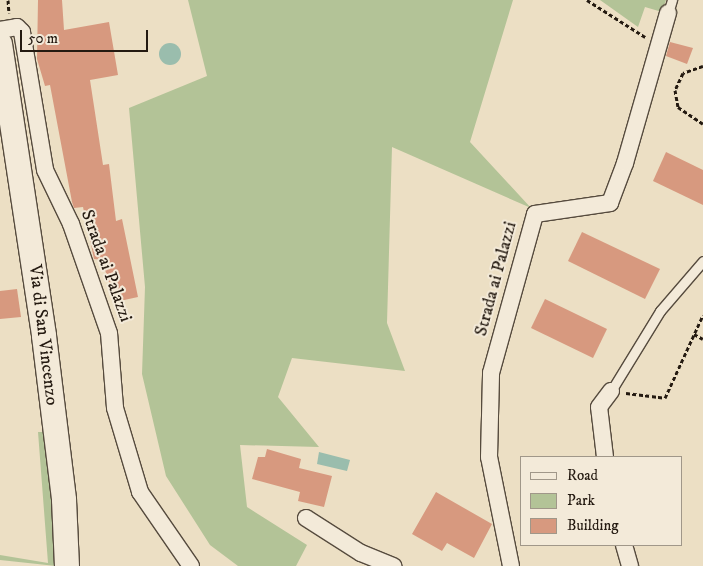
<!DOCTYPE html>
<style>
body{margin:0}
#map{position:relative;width:703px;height:566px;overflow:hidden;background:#ecdfc4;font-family:"IM FELL DW Pica",serif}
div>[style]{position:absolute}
.green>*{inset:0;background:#b3c397}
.water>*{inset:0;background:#9abdad}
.round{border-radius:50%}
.building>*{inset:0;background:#d7997f}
.path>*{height:3px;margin-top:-1.5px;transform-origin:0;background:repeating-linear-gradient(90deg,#241a11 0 4px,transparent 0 6.5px)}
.roads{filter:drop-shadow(1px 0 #564b3e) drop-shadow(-1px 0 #564b3e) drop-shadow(0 1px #564b3e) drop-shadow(0 -1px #564b3e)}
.service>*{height:9px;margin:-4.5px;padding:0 4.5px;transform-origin:4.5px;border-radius:4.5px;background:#f3ead9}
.minor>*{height:16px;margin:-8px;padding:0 8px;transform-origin:8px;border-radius:8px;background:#f3ead9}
.secondary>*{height:24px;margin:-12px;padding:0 12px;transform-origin:12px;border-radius:12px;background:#f3ead9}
span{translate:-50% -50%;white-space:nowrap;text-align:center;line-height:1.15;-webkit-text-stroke:4px #f3ead9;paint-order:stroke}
.street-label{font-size:18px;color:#241a11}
.legend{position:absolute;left:520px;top:456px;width:162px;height:90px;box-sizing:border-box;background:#f3ead9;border:1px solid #a09789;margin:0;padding:6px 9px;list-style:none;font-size:15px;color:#241a11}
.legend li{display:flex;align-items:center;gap:10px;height:25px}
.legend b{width:25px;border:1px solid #a09789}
.scale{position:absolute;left:20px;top:30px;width:128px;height:22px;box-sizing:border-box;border:2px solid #241a11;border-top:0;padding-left:6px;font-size:15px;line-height:18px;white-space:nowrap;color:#241a11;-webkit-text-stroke:4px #f3ead9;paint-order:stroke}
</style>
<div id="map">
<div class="green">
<i style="clip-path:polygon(188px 0,513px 0,470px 142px,531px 208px,392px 147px,387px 323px,405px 371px,292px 358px,278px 397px,319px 447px,240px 445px,247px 507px,307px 545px,296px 566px,238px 566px,210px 545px,166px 476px,142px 374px,145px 287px,129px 108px,207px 76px)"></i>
<i style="clip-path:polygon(600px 0,666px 0,662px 12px,645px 7px,638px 27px)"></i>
<i style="clip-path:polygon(38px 432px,44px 432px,54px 513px,56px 566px,0 560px,0 555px,48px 563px)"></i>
</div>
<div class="water">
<i class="round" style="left:159px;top:43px;width:22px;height:22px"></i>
<i style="clip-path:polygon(319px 452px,350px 460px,347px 471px,317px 464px)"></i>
</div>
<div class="building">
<i style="clip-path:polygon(38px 0,62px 0,64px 30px,109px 22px,118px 75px,90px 80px,103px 165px,109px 164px,116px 221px,122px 219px,138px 297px,115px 302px,102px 260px,94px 259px,83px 207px,74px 208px,72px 202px,50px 85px,45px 86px,37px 59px)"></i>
<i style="clip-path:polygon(670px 42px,693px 48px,687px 64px,666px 56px)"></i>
<i style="clip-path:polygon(666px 152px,703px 170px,703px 205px,653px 181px)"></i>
<i style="clip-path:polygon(582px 232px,660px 269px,645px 299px,568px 261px)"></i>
<i style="clip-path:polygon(17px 289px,21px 317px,0 319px,0 291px)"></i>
<i style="clip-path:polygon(545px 299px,607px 329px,593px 358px,531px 328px)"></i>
<i style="clip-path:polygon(267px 449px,301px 459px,299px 468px,332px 476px,324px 507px,298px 501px,300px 492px,252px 479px,258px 457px,265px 457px)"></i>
<i style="clip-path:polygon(436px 492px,492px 524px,474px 558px,447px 543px,442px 551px,412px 534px)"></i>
</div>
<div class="path">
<i style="left:8px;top:0;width:13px;rotate:86deg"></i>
<i style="left:587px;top:0;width:69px;rotate:32.5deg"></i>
<i style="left:703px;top:66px;width:21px;rotate:161deg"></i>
<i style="left:683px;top:73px;width:19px;rotate:115deg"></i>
<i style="left:675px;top:90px;width:17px;rotate:80deg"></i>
<i style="left:678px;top:107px;width:30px;rotate:34deg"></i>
<i style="left:694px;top:334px;width:10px;rotate:29deg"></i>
<i style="left:626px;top:393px;width:39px;rotate:7deg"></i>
<i style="left:665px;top:398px;width:91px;rotate:-65.4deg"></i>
</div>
<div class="roads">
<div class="service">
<i style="left:668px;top:13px;width:14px;rotate:-73deg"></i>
<i style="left:611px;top:391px;width:94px;rotate:-58.5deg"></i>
<i style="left:660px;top:311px;width:66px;rotate:-49.3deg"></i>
</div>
<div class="minor">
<i style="left:0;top:30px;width:17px;rotate:-10deg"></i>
<i style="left:17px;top:27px;width:7px;rotate:45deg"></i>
<i style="left:22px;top:32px;width:140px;rotate:80.5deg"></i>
<i style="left:45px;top:170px;width:60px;rotate:64.3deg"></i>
<i style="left:71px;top:224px;width:115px;rotate:70.8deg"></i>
<i style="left:109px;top:333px;width:75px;rotate:85.4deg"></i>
<i style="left:115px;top:408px;width:88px;rotate:73.4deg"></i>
<i style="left:140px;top:492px;width:90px;rotate:55.4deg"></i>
<i style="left:605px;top:457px;width:50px;rotate:-96.8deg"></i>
<i style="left:599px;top:407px;width:20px;rotate:-53deg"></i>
<i style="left:306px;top:518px;width:65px;rotate:32.5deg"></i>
<i style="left:361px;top:553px;width:35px;rotate:22deg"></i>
<i style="left:624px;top:545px;width:22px;rotate:74deg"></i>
<i style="left:511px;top:566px;width:111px;rotate:-101.4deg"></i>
<i style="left:489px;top:457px;width:84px;rotate:-88.6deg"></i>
<i style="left:491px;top:373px;width:165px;rotate:-74.5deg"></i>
<i style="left:535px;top:214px;width:76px;rotate:-8.3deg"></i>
<i style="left:610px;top:203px;width:43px;rotate:-69.4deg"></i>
<i style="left:625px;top:163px;width:156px;rotate:-74deg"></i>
</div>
<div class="secondary">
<i style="left:0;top:44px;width:295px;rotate:81.4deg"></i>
<i style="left:44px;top:336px;width:165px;rotate:83deg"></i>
<i style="left:64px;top:500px;width:66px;rotate:87.4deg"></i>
</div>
</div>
<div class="street-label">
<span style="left:106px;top:266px;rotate:70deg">Strada ai Palazzi</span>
<span style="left:496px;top:279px;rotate:-75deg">Strada ai Palazzi</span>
<span style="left:43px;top:335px;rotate:83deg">Via di San Vincenzo</span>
</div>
<ul class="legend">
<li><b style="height:6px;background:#f3ead9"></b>Road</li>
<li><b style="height:14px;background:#b3c397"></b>Park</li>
<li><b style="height:14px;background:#d7997f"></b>Building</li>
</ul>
<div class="scale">50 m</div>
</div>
